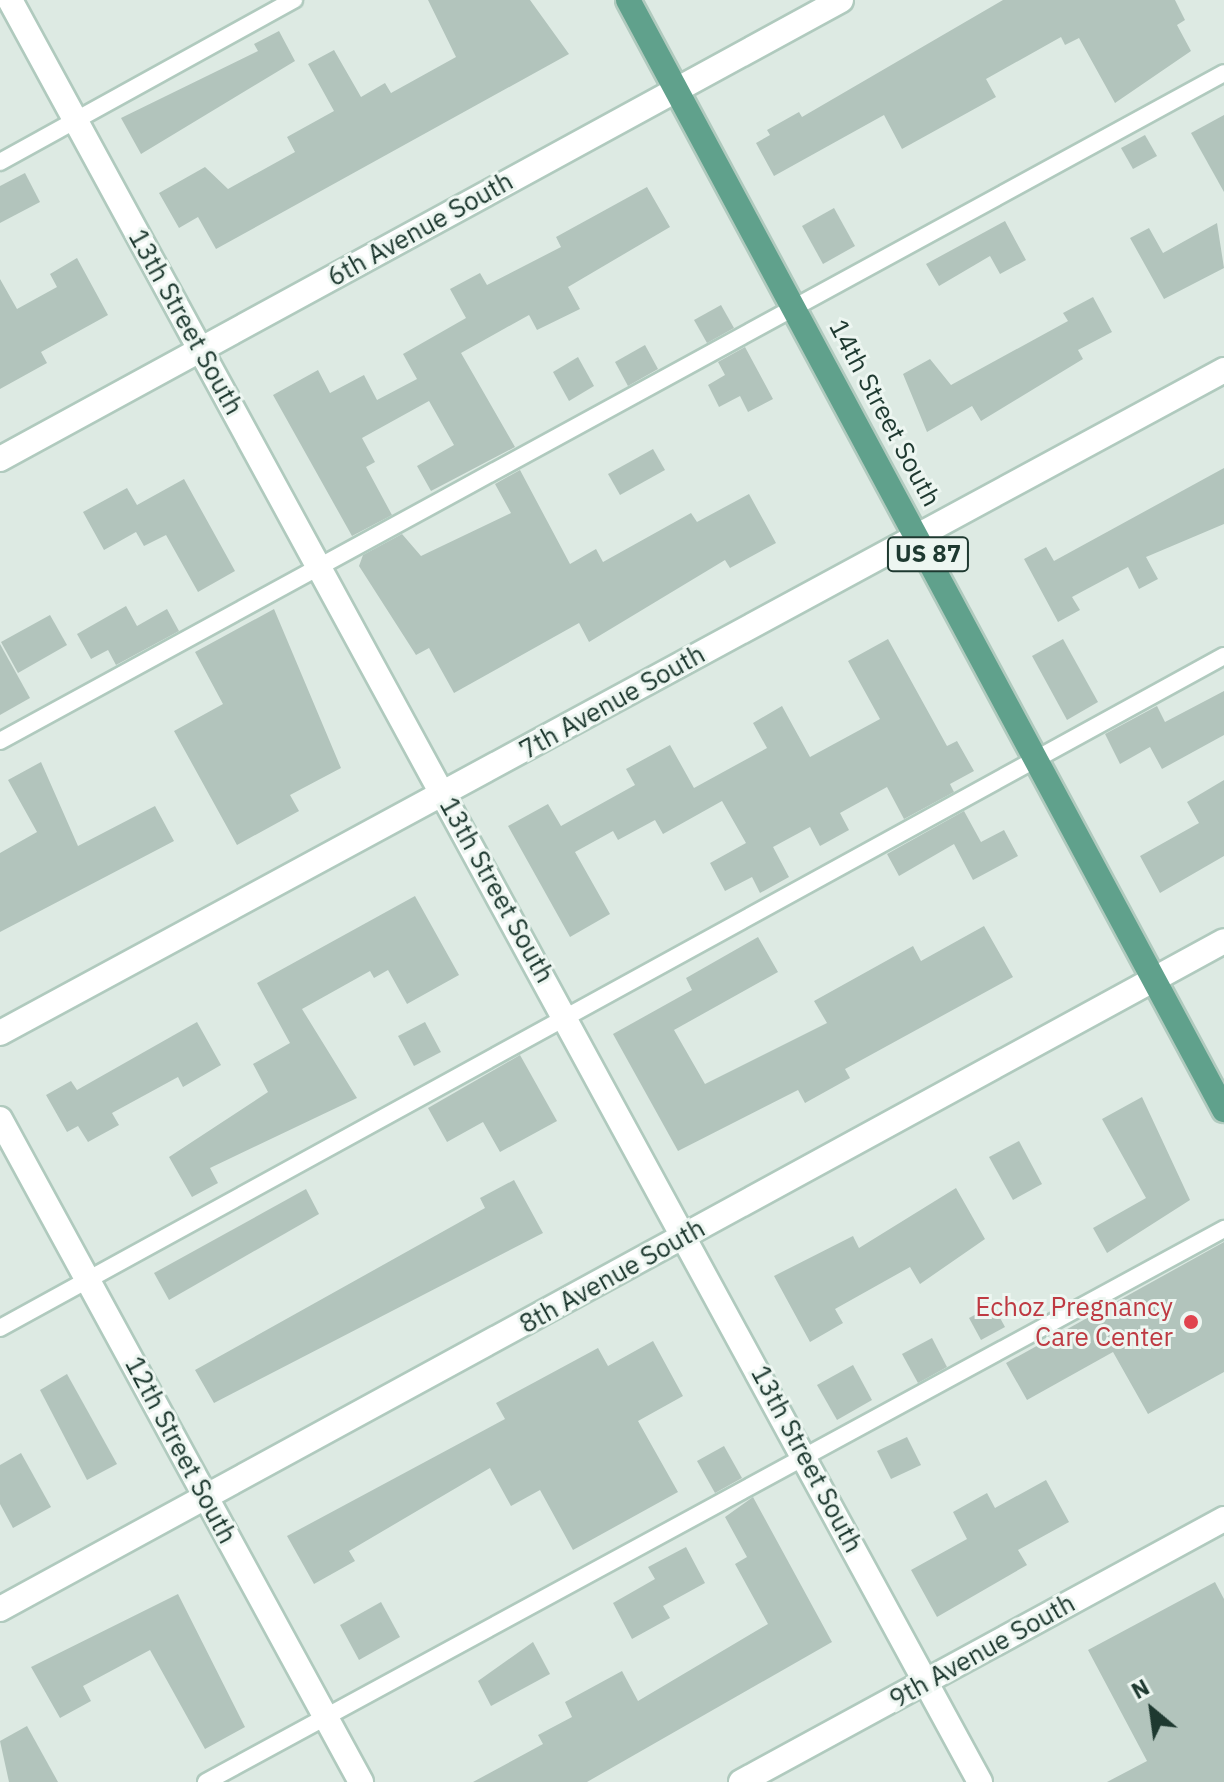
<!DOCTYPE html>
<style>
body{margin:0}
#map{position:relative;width:1224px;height:1782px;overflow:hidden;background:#ddeae3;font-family:"IBM Plex Sans",sans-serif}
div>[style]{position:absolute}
.building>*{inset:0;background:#b2c4bc}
.roads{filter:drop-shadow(2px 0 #b0cabe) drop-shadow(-2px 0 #b0cabe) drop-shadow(0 2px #b0cabe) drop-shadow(0 -2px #b0cabe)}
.lane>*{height:16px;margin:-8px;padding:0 8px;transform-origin:8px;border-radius:8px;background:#fff}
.street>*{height:24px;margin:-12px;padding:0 12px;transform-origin:12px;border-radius:12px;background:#fff}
.secondary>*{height:24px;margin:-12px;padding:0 12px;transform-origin:12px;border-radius:12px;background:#fff}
.primary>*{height:24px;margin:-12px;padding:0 12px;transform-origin:12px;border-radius:12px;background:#60a18c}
.dots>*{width:22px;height:22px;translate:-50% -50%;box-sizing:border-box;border:4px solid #edf6f1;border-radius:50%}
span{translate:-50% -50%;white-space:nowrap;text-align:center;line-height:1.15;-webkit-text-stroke:6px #edf6f1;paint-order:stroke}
.shield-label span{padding:2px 6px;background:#edf6f1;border:2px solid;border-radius:6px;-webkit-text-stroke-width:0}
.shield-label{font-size:24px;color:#1e3930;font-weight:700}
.street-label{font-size:26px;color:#1e3930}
.health-label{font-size:26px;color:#be3a42}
.right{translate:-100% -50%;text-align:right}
.north{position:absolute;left:1112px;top:1670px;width:80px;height:80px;-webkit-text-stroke:6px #edf6f1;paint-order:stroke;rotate:331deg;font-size:22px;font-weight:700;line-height:32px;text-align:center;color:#1e3930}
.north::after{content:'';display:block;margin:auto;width:28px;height:36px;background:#1e3930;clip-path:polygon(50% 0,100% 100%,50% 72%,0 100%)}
</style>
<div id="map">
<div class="building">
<i style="clip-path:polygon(428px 0,530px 0,569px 54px,216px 249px,198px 217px,179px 228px,159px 193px,205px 167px,228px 189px,295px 152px,287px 137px,334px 111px,308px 64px,334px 50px,361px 97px,385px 83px,391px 93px,456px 57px)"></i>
<i style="clip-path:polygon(1003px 0,1175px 0,1185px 20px,1177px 25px,1191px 51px,1115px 103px,1079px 38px,1065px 45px,1061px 37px,986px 79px,996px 97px,902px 149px,884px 115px,774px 176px,756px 143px,770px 135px,767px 130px,799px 112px,802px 117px)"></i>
<i style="clip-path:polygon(279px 31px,295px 61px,141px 154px,121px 118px,258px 51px,254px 44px)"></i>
<i style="clip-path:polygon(1224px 115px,1224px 192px,1191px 133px)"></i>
<i style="clip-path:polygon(1145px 135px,1157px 156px,1133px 169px,1121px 148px)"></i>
<i style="clip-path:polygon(25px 173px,40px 202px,0 223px,0 186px)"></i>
<i style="clip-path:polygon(647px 187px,670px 227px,568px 287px,580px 309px,537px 330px,529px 315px,461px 353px,515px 447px,431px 491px,417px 466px,454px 445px,429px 401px,362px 438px,375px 462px,366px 467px,392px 515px,352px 536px,273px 395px,318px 370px,330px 393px,364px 375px,377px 400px,417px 379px,403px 354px,466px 318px,450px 289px,480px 273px,487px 285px,561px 247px,556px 237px)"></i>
<i style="clip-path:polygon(834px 208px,855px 246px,823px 264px,802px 226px)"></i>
<i style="clip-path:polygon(1005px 221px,1026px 260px,1000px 274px,990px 256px,939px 286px,926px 264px)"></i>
<i style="clip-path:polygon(1217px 223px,1224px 268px,1164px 299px,1130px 238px,1149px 228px,1163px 253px)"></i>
<i style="clip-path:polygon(77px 258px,108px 315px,41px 352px,47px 363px,0 389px,0 279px,17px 309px,57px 287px,50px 274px)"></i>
<i style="clip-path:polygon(1093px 297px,1112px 332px,1078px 350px,1083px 359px,981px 421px,972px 406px,927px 432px,903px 374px,930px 359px,951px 385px,1068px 321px,1063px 313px)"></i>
<i style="clip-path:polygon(721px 305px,734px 328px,707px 343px,694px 320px)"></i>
<i style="clip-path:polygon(645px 345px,658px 369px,628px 386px,615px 362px)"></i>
<i style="clip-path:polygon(745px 347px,773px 399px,748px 412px,740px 396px,719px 407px,708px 385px,725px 375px,718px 362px)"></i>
<i style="clip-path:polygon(578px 357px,594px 386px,569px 401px,553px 372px)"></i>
<i style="clip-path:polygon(653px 449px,665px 470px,620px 495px,608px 474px)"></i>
<i style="clip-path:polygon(1224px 468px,1224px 524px,1146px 557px,1158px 579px,1139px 589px,1128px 567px,1072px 597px,1080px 610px,1058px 622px,1024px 559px,1046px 547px,1054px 561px)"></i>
<i style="clip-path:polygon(520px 470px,570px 564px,596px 549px,603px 562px,691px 513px,697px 522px,749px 494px,776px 543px,730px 568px,725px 560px,589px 642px,579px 623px,454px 693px,429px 648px,416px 655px,359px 566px,363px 555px,402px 534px,421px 556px,511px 513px,495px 484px)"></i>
<i style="clip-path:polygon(184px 479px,235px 571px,198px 592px,166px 535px,144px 546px,136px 532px,104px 550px,83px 512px,127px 488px,137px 505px)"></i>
<i style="clip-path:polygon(126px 606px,137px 626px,167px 609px,179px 631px,116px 665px,108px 650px,91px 659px,77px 634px)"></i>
<i style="clip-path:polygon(274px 609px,341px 768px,290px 795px,299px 811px,237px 845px,174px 731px,223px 704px,195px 652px)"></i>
<i style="clip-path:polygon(50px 615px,67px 645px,18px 673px,1px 642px)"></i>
<i style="clip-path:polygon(888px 639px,947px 746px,957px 741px,974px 771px,950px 784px,954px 792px,904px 819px,887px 787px,840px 813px,849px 830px,820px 846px,810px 827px,773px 847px,789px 877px,760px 893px,752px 877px,725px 891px,710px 863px,746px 843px,722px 801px,663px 834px,655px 820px,618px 840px,613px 831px,575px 852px,610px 914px,570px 937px,508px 826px,548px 804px,561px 826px,635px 785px,626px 769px,670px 745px,694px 788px,767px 748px,753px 723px,782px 706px,810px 757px,880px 719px,848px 661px)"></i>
<i style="clip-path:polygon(1063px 639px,1098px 702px,1067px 720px,1032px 656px)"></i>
<i style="clip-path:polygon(0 644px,30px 698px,0 715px)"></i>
<i style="clip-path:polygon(1224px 691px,1224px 735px,1162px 769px,1150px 747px,1120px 764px,1105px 734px,1157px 706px,1165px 722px)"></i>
<i style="clip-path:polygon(41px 762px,78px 846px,155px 806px,174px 841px,0 932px,0 853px,37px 832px,8px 780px)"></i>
<i style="clip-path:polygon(1224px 780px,1224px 856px,1160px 893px,1140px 856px,1199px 823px,1187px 802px)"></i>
<i style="clip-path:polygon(964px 811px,981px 842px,1004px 830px,1018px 856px,973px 880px,954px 844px,899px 876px,887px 854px)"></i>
<i style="clip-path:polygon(415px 896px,459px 975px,407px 1004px,388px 970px,374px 978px,370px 971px,302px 1009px,357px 1098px,210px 1168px,218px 1183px,192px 1197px,169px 1157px,268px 1092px,253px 1064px,290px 1043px,257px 983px)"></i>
<i style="clip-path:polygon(984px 926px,1013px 977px,845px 1069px,850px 1078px,805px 1103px,798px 1090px,678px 1151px,613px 1034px,692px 990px,686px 978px,758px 937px,778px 972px,674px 1030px,705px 1084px,827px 1023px,814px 1001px,913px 946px,921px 961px)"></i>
<i style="clip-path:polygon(197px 1022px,221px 1065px,183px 1087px,178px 1077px,112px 1113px,119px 1125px,88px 1142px,78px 1126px,67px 1132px,46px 1095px,71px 1081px,77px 1090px)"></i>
<i style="clip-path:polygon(425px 1022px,441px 1052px,414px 1066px,398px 1036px)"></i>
<i style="clip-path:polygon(520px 1055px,557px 1121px,500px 1152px,483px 1122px,447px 1142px,428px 1108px)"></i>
<i style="clip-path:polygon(1142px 1097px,1190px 1200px,1107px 1253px,1093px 1228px,1146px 1198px,1102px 1119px)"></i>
<i style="clip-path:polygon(1019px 1141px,1042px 1184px,1013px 1200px,989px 1157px)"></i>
<i style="clip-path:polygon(514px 1180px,543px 1233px,214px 1403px,195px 1370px,485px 1208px,480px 1198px)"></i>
<i style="clip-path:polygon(956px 1188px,985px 1239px,920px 1284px,910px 1267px,835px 1309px,843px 1323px,810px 1342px,774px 1276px,853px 1236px,859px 1248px)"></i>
<i style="clip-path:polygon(306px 1189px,319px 1214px,169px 1300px,154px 1273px)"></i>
<i style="clip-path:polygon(1224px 1242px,1224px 1372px,1148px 1414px,1113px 1352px,1027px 1400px,1006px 1363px)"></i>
<i style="clip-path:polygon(993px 1305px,1005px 1327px,981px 1340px,969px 1318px)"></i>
<i style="clip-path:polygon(932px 1338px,947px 1367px,918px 1383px,902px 1354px)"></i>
<i style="clip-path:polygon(653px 1341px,683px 1396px,638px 1421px,678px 1492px,573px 1550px,540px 1490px,511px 1506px,490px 1468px,349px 1551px,355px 1561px,314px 1584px,287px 1536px,505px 1419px,496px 1403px,535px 1382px,598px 1348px,608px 1366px)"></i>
<i style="clip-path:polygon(853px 1365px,872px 1400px,837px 1420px,817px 1385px)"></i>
<i style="clip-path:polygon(67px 1374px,117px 1464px,87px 1480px,40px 1390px)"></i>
<i style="clip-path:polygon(907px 1437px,921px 1465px,891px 1479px,877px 1451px)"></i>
<i style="clip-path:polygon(724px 1446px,742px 1478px,715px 1493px,697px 1461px)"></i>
<i style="clip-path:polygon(21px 1453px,51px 1507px,13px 1528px,0 1504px,0 1465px)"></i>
<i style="clip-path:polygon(1046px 1480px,1069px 1522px,1018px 1550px,1027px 1565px,937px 1617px,911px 1570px,967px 1539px,953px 1512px,987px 1493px,995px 1508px)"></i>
<i style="clip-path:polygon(753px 1497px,832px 1642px,587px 1782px,473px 1782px,543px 1744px,538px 1735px,572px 1717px,565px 1702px,622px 1671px,638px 1701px,768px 1624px,735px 1564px,747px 1557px,725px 1517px)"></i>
<i style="clip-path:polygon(686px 1547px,705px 1583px,663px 1606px,670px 1618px,632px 1639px,613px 1603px,655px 1579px,648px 1567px)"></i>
<i style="clip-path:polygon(1215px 1582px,1224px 1599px,1224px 1782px,1107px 1782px,1147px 1761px,1088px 1650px)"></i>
<i style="clip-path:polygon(178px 1594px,245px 1727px,205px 1749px,150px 1650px,83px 1686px,91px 1701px,60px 1718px,31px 1667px)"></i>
<i style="clip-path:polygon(381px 1602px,400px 1637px,359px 1660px,340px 1625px)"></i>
<i style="clip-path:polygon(533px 1642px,550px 1674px,491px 1706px,478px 1681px)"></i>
<i style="clip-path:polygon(27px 1726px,58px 1782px,9px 1782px,0 1741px)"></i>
</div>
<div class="roads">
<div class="lane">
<i style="left:0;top:162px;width:336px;rotate:-28.9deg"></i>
<i style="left:0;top:741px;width:1394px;rotate:-28.62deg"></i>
<i style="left:0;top:1328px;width:1396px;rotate:-28.77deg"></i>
<i style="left:206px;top:1782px;width:1159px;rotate:-28.51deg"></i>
</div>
<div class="street">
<i style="left:0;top:459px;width:958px;rotate:-28.62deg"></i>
<i style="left:0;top:1033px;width:1392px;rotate:-28.44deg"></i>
<i style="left:0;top:1119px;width:755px;rotate:61.43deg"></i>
<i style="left:0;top:1609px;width:1394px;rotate:-28.62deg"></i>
<i style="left:741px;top:1782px;width:550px;rotate:-28.57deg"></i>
</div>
<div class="secondary">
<i style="left:10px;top:0;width:2029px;rotate:61.44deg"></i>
</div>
<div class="primary">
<i style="left:628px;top:0;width:1260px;rotate:61.77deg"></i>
</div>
</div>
<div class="dots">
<i style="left:1191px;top:1322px;background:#e0444e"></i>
</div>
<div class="shield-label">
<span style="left:928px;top:554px">US 87</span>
</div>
<div class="street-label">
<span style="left:420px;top:229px;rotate:-29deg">6th Avenue South</span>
<span style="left:186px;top:322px;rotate:61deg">13th Street South</span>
<span style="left:885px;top:413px;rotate:62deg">14th Street South</span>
<span style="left:612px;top:702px;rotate:-29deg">7th Avenue South</span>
<span style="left:497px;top:890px;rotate:61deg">13th Street South</span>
<span style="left:612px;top:1276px;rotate:-29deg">8th Avenue South</span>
<span style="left:181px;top:1450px;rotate:62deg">12th Street South</span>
<span style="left:807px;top:1459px;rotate:62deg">13th Street South</span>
<span style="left:982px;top:1651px;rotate:-29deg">9th Avenue South</span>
</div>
<div class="health-label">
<span class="right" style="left:1173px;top:1322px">Echoz Pregnancy<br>Care Center</span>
</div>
<div class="north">N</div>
</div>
